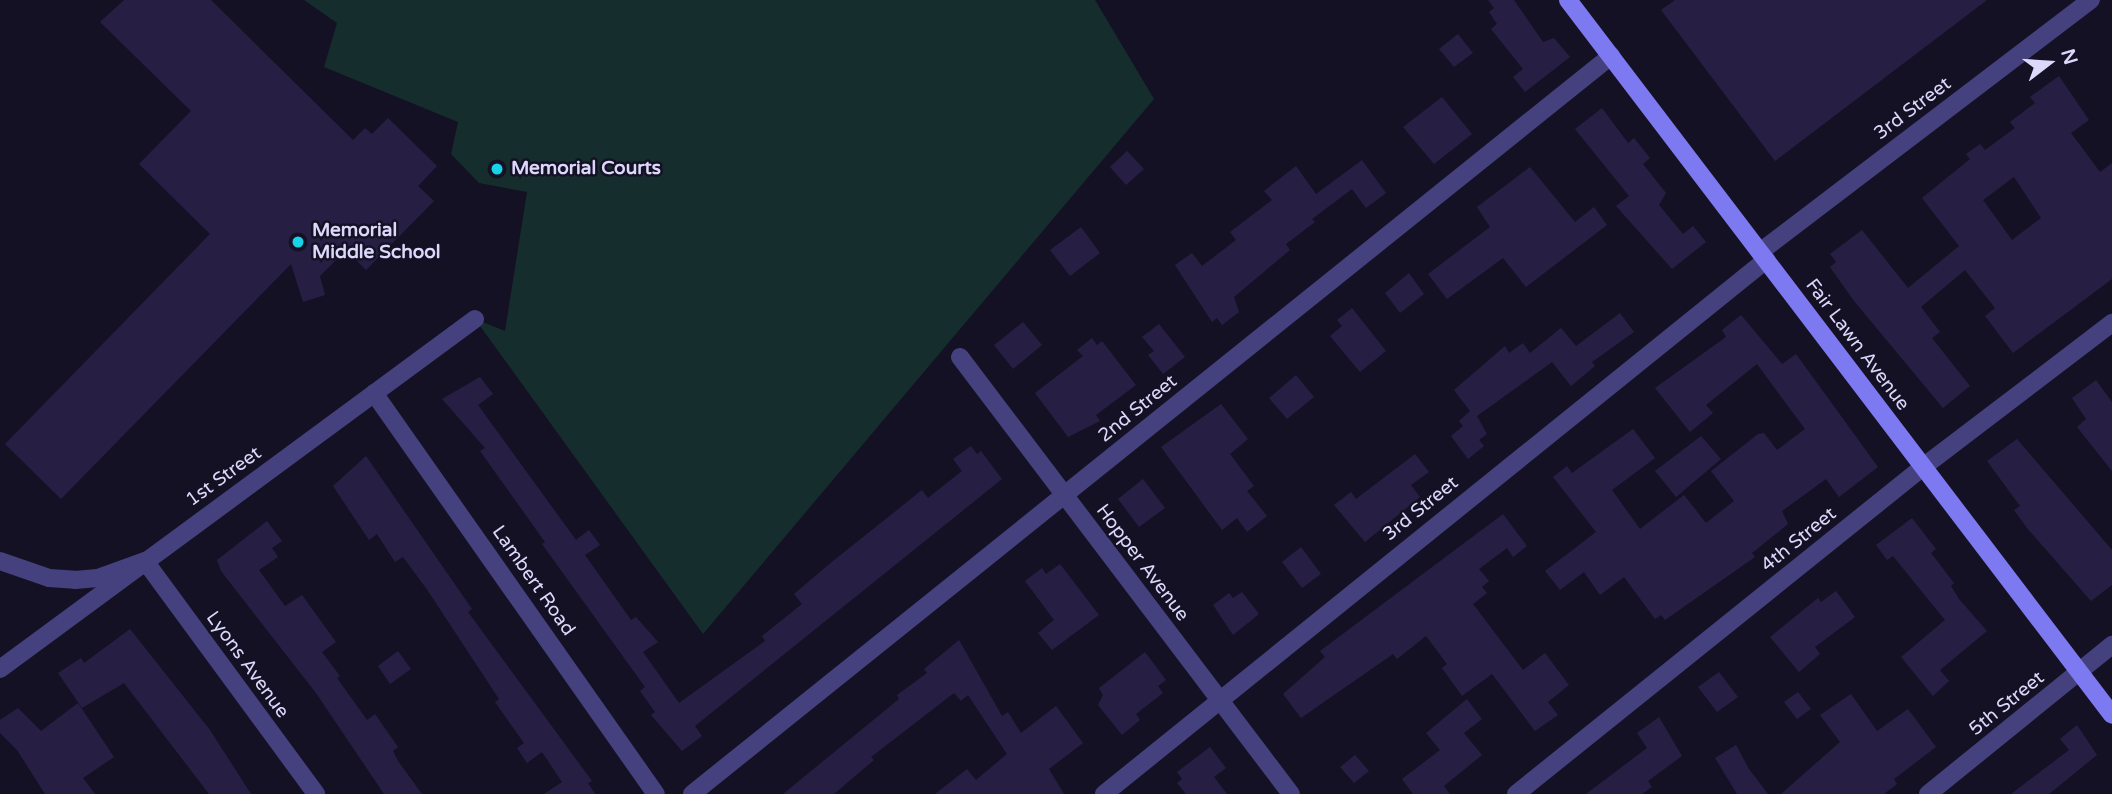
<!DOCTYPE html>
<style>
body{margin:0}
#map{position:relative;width:2112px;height:794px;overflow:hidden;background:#151124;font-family:"Varela Round",sans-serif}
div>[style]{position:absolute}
.green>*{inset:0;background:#152d2d}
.building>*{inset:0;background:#271f43}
.street>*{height:18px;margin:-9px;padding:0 9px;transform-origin:9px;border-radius:9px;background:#44417e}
.secondary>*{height:18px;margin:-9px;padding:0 9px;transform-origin:9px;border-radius:9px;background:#7d79f1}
.dots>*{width:19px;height:19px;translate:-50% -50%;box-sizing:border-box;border:4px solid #151124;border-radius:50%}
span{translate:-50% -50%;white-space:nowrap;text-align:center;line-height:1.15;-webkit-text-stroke:5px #151124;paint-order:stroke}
.street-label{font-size:19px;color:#dcd8fb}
.poi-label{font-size:19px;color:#dcd8fb;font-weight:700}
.left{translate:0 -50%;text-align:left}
.north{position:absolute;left:2014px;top:28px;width:70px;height:70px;-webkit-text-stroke:5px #151124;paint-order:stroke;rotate:73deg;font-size:19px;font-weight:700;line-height:28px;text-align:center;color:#dcd8fb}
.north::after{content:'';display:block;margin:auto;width:24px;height:32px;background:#dcd8fb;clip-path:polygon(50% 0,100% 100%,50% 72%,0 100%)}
</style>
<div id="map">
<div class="green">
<i style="clip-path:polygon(304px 0,1095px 0,1154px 99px,703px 634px,475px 319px,505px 331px,527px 192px,479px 183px,451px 154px,458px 122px,324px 67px,337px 23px)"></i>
</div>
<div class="building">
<i style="clip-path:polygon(124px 0,211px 0,353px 140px,365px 128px,372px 134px,388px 118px,437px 166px,418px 186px,434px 201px,366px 270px,346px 250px,320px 276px,325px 295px,303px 302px,291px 264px,61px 499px,5px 444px,210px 234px,139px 164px,191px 111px,100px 22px)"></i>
<i style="clip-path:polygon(1488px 0,1514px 0,1543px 42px,1554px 38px,1570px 57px,1525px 92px,1513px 77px,1523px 69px,1491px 29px,1497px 24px,1489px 12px,1494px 8px)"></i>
<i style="clip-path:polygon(1675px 0,1987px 0,1775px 161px,1661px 10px)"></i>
<i style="clip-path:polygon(1458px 34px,1473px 53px,1454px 67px,1439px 49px)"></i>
<i style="clip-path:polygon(evenodd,2059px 76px,2089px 120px,2071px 133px,2100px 172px,2112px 163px,2112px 279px,2013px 353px,1985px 316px,1995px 308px,1965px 270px,1921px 307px,1940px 332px,1932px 338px,1970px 386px,1943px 408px,1854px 301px,1830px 267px,1836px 262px,1830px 254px,1862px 230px,1908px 288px,1959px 246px,1922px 198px,1970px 159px,1966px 154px,1980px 144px,1985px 150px,2015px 128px,2010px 122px,2035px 103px,2030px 97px,2059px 76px,2014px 177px,2041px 218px,2012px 240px,1983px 200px,2014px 177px)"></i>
<i style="clip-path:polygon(1442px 97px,1472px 134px,1434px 164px,1403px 127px)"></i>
<i style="clip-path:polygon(1602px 108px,1628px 143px,1634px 138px,1650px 158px,1643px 164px,1666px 193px,1659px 205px,1683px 234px,1693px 226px,1706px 242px,1672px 269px,1616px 206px,1629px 196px,1575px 129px)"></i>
<i style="clip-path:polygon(1127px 151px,1144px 169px,1126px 185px,1110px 167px)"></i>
<i style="clip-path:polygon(1362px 160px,1386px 193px,1366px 208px,1352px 189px,1312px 219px,1315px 222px,1286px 244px,1290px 250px,1234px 297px,1239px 312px,1222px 325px,1217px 318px,1212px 322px,1175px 265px,1192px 253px,1202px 266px,1236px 240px,1230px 232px,1272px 200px,1264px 191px,1296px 166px,1316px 194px)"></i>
<i style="clip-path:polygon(1530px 167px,1575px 222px,1594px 207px,1607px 225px,1526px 287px,1503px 258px,1447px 299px,1428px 274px,1490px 227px,1477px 207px)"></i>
<i style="clip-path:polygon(1081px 227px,1100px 253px,1070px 276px,1050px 250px)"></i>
<i style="clip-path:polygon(1409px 273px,1424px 294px,1400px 313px,1385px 293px)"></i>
<i style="clip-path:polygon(1352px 308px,1386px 351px,1360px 372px,1330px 336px,1342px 326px,1337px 320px)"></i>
<i style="clip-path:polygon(1620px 313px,1634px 332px,1592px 362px,1595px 366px,1571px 386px,1552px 362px,1477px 416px,1487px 434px,1479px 440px,1484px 446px,1468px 459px,1451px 436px,1463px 426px,1459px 421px,1470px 411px,1454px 390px,1505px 346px,1509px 353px,1523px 343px,1530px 353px,1561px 328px,1576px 346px)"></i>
<i style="clip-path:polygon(1741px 315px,1782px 364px,1796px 354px,1878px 467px,1839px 497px,1826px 479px,1782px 511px,1788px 524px,1752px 553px,1755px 557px,1665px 620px,1661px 615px,1655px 619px,1624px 577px,1600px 595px,1584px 572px,1560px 590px,1545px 571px,1596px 532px,1553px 477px,1567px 466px,1572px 473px,1633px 429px,1655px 458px,1612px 490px,1640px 529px,1684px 495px,1706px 523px,1734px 501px,1711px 471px,1758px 434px,1764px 433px,1777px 450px,1805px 429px,1757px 364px,1706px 405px,1713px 413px,1690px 432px,1655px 388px,1726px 337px,1722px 330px)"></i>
<i style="clip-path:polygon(1023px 322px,1042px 345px,1013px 369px,994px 345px)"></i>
<i style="clip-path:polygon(1159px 324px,1185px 357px,1163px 374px,1148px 355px,1154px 351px,1142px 337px)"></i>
<i style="clip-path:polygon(1092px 338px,1097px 345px,1102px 341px,1136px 385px,1096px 415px,1100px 421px,1068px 437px,1035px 393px,1083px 356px,1077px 350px)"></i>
<i style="clip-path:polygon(1296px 375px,1314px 397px,1287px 419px,1269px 398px)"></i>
<i style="clip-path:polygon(480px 377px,493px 394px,478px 405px,576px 540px,589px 530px,600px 545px,585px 555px,631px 620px,636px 617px,658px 642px,643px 652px,679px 703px,765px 641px,762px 636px,802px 604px,794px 594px,833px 561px,922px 490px,928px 498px,962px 471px,953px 459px,971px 446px,977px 454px,981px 451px,1002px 479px,695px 726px,702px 736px,682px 751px,651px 715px,655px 712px,640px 691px,645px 687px,542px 544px,545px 542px,480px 451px,485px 448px,442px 399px)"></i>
<i style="clip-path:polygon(2096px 380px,2112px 402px,2112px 471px,2077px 427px,2086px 419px,2072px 398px)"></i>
<i style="clip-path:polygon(1221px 404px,1248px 439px,1230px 454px,1254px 486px,1247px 491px,1267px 516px,1247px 532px,1237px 518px,1222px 530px,1161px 447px)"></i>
<i style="clip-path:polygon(1701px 436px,1721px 459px,1676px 497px,1655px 471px)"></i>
<i style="clip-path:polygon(2017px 439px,2112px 550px,2112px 585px,2091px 601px,2027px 528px,2014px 510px,2020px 506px,1987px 461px)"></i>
<i style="clip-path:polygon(1415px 454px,1429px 472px,1411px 485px,1420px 497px,1365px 542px,1334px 505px,1351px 492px,1356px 499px)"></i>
<i style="clip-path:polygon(366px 456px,472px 609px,468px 612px,592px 781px,588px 783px,595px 794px,544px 794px,562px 782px,542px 752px,527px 763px,517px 748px,524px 743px,495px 702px,499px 699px,426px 588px,403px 557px,395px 562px,377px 534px,369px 540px,333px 486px)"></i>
<i style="clip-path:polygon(1143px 479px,1165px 508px,1139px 527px,1118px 499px)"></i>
<i style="clip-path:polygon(1503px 514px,1527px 546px,1513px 557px,1507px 548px,1479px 569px,1489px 581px,1482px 587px,1487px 593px,1473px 604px,1523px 670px,1545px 653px,1569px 685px,1548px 702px,1558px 715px,1535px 731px,1492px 674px,1462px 696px,1442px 668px,1447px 664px,1426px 636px,1397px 659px,1393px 654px,1301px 718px,1283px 694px,1325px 657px,1320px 651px)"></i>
<i style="clip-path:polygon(1912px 518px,1936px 549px,1931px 553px,1954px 583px,1951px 586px,1959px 599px,1987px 631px,1940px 670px,1949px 681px,1933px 696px,1901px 657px,1945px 620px,1893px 556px,1887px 560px,1876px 545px)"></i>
<i style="clip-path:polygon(267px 521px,282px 541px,272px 548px,278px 557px,259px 570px,285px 606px,302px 595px,336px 642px,322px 652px,340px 676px,337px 678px,367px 720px,375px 714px,398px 747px,393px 751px,398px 761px,422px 794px,384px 794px,316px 693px,221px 571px,217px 560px)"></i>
<i style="clip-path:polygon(1301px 547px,1321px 574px,1302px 588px,1282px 562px)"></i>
<i style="clip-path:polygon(1060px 564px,1099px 615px,1052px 650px,1038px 633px,1054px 620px,1025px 581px,1042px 568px,1046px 574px)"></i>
<i style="clip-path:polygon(1836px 591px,1855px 617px,1815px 647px,1820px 654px,1799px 672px,1770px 637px,1818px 598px,1821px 602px)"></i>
<i style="clip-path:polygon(1242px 592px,1259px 614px,1233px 635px,1213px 605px,1229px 593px,1233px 598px)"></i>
<i style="clip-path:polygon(130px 629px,210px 730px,251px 794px,209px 794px,124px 683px,82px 708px,58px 673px,81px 658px,84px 663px)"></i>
<i style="clip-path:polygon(959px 640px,1002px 716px,1008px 712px,1021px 733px,1056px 706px,1083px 743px,1049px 769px,1064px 794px,935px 794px,967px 769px,976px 780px,1007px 754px,968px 695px,961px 701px,954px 693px,871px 757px,874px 760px,834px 794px,783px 794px,899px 699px,897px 695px,927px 673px,924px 669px)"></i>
<i style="clip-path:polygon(398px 651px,411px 669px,390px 684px,378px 666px)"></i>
<i style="clip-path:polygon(1145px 652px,1166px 680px,1158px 686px,1163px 693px,1136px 714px,1140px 720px,1122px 735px,1098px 705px,1103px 695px,1099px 688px)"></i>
<i style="clip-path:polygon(1719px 672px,1738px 697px,1717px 712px,1698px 687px)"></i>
<i style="clip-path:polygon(1798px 692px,1811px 709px,1797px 719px,1784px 702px)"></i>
<i style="clip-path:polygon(1851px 694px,1877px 731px,1908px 709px,1936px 747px,1894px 779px,1897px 784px,1884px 794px,1781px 794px,1840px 742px,1820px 715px)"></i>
<i style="clip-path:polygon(1467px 699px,1482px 719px,1464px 733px,1482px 755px,1444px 786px,1450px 794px,1413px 794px,1402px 779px,1440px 750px,1426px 733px)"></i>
<i style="clip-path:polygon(78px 703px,114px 757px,83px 778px,95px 794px,45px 794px,17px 750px,0 733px,0 720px,18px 708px,41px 731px)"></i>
<i style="clip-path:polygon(1659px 717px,1682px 756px,1648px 781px,1652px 787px,1642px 794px,1586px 794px,1647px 748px,1637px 733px)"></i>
<i style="clip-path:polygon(2077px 725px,2097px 755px,2049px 794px,2011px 794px,2069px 750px,2060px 739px)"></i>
<i style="clip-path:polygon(1736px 745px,1749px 769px,1768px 794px,1737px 794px,1715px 758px)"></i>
<i style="clip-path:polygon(1210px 747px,1226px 768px,1214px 777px,1227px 794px,1186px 794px,1177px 783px,1182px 779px,1177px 772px)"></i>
<i style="clip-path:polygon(1355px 755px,1369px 771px,1354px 783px,1340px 767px)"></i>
</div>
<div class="street">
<i style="left:1760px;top:252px;width:416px;rotate:-37.3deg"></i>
<i style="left:960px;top:357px;width:548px;rotate:52.86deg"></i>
<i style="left:374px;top:393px;width:490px;rotate:54.9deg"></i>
<i style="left:0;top:561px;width:52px;rotate:19.1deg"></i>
<i style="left:49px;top:578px;width:26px;rotate:4deg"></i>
<i style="left:75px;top:580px;width:23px;rotate:-5deg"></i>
<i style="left:98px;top:578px;width:50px;rotate:-19.9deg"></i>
<i style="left:145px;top:561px;width:289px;rotate:53.7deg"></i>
<i style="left:0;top:669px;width:590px;rotate:-36.38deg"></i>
<i style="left:692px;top:794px;width:1179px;rotate:-38.77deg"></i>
<i style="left:1104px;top:794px;width:851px;rotate:-38.89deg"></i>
<i style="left:1516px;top:794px;width:522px;rotate:-38.78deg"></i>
<i style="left:1923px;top:467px;width:238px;rotate:-37.3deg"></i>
<i style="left:1928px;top:794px;width:237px;rotate:-39deg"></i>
</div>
<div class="secondary">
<i style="left:1568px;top:0;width:898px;rotate:52.73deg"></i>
</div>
<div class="dots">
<i style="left:497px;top:169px;background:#18d2e8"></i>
<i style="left:298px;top:242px;background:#18d2e8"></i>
</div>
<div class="street-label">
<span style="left:1913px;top:109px;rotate:-37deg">3rd Street</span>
<span style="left:1857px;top:345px;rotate:53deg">Fair Lawn Avenue</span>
<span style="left:1138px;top:409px;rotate:-39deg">2nd Street</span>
<span style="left:224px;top:477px;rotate:-36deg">1st Street</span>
<span style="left:1421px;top:509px;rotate:-39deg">3rd Street</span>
<span style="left:1799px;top:540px;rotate:-39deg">4th Street</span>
<span style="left:1142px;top:563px;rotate:53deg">Hopper Avenue</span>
<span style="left:533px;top:581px;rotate:55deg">Lambert Road</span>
<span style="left:247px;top:665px;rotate:54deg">Lyons Avenue</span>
<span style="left:2007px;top:704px;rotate:-39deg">5th Street</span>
</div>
<div class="poi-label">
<span class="left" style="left:511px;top:169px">Memorial Courts</span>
<span class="left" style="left:312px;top:242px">Memorial<br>Middle School</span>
</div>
<div class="north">N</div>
</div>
